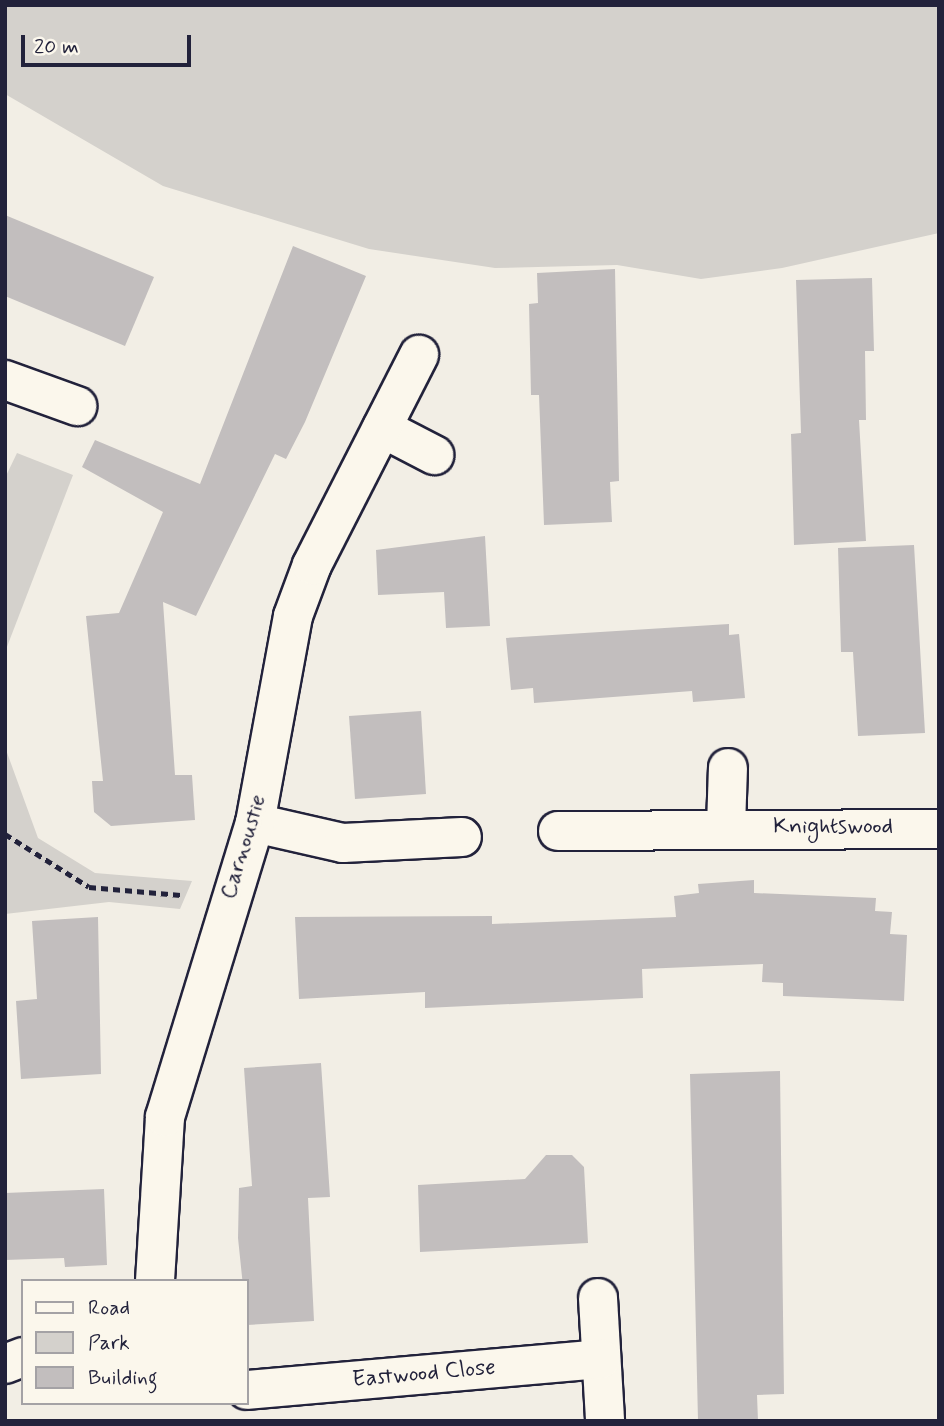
<!DOCTYPE html>
<style>
body{margin:0}
#map{position:relative;width:944px;height:1426px;overflow:hidden;background:#f2eee5;font-family:Mynerve,sans-serif}
div>[style]{position:absolute}
.green>*{inset:0;background:#d4d1cc}
.building>*{inset:0;background:#c2bebe}
.path>*{height:4.5px;margin-top:-2.25px;transform-origin:0;background:repeating-linear-gradient(90deg,#22223b 0 7px,transparent 0 12px)}
.roads{filter:drop-shadow(2px 0 #22223b) drop-shadow(-2px 0 #22223b) drop-shadow(0 2px #22223b) drop-shadow(0 -2px #22223b)}
.minor>*{height:38px;margin:-19px;padding:0 19px;transform-origin:19px;border-radius:19px;background:#fbf7ec}
span{translate:-50% -50%;white-space:nowrap;text-align:center;line-height:1.15;-webkit-text-stroke:7px #fbf7ec;paint-order:stroke}
.street-label{font-size:23px;color:#22223b}
.frame{position:absolute;inset:0;border:7px solid #22223b;pointer-events:none}
.legend{position:absolute;left:21px;top:1279px;width:228px;height:126px;box-sizing:border-box;background:#fbf7ec;border:2px solid #a4a2a5;margin:0;padding:9px 12px;list-style:none;font-size:21px;color:#22223b}
.legend li{display:flex;align-items:center;gap:14px;height:35px}
.legend b{width:35px;border:2px solid #a4a2a5}
.scale{position:absolute;left:21px;top:35px;width:170px;height:32px;box-sizing:border-box;border:4px solid #22223b;border-top:0;padding-left:9px;font-size:21px;line-height:24px;white-space:nowrap;color:#22223b;-webkit-text-stroke:5px #fbf7ec;paint-order:stroke}
</style>
<div id="map">
<div class="green">
<i style="clip-path:polygon(5px 5px,939px 5px,939px 233px,782px 268px,701px 279px,617px 265px,495px 268px,369px 249px,163px 186px,5px 94px)"></i>
<i style="clip-path:polygon(17px 453px,73px 475px,5px 652px,5px 478px)"></i>
<i style="clip-path:polygon(5px 747px,38px 838px,95px 873px,192px 881px,180px 909px,109px 902px,5px 914px)"></i>
</div>
<div class="building">
<i style="clip-path:polygon(5px 215px,154px 277px,125px 346px,5px 296px)"></i>
<i style="clip-path:polygon(293px 246px,366px 276px,305px 422px,286px 459px,275px 454px,196px 616px,163px 602px,175px 775px,192px 775px,195px 820px,111px 826px,94px 812px,92px 781px,103px 781px,86px 616px,119px 613px,163px 512px,82px 467px,95px 440px,200px 484px)"></i>
<i style="clip-path:polygon(615px 269px,619px 481px,610px 482px,612px 522px,544px 525px,539px 395px,531px 395px,529px 304px,538px 303px,537px 273px)"></i>
<i style="clip-path:polygon(872px 278px,874px 351px,865px 351px,866px 420px,859px 420px,866px 541px,794px 545px,791px 434px,801px 433px,796px 280px)"></i>
<i style="clip-path:polygon(485px 536px,490px 626px,446px 628px,444px 592px,378px 595px,376px 550px)"></i>
<i style="clip-path:polygon(914px 545px,925px 733px,858px 736px,853px 652px,841px 652px,838px 548px)"></i>
<i style="clip-path:polygon(729px 624px,729px 635px,739px 634px,745px 698px,693px 702px,692px 691px,534px 703px,533px 688px,511px 690px,506px 638px)"></i>
<i style="clip-path:polygon(421px 711px,426px 794px,355px 799px,349px 716px)"></i>
<i style="clip-path:polygon(754px 880px,754px 893px,876px 898px,875px 911px,892px 912px,890px 934px,907px 935px,904px 1001px,783px 996px,783px 983px,762px 982px,763px 964px,642px 969px,643px 998px,425px 1008px,425px 992px,299px 999px,295px 917px,492px 916px,492px 924px,676px 917px,674px 896px,699px 893px,698px 884px)"></i>
<i style="clip-path:polygon(98px 917px,101px 1074px,21px 1079px,16px 1001px,37px 999px,32px 921px)"></i>
<i style="clip-path:polygon(321px 1063px,330px 1197px,308px 1198px,314px 1321px,247px 1325px,238px 1238px,239px 1188px,252px 1186px,244px 1068px)"></i>
<i style="clip-path:polygon(780px 1071px,784px 1394px,757px 1395px,758px 1421px,698px 1421px,690px 1074px)"></i>
<i style="clip-path:polygon(546px 1155px,572px 1155px,584px 1167px,588px 1243px,420px 1252px,418px 1185px,525px 1179px)"></i>
<i style="clip-path:polygon(104px 1189px,107px 1265px,65px 1267px,64px 1258px,5px 1260px,5px 1193px)"></i>
</div>
<div class="path">
<i style="left:5px;top:834px;width:99px;rotate:32.2deg"></i>
<i style="left:89px;top:887px;width:92px;rotate:5deg"></i>
</div>
<div class="roads">
<div class="minor">
<i style="left:5px;top:380px;width:77px;rotate:19.9deg"></i>
<i style="left:382px;top:428px;width:59px;rotate:27.4deg"></i>
<i style="left:255px;top:823px;width:90px;rotate:12.8deg"></i>
<i style="left:343px;top:843px;width:119px;rotate:-2.9deg"></i>
<i style="left:726px;top:827px;width:59px;rotate:-88.1deg"></i>
<i style="left:558px;top:831px;width:381px;rotate:-0.3deg"></i>
<i style="left:155px;top:1281px;width:164px;rotate:-86.5deg"></i>
<i style="left:165px;top:1117px;width:307px;rotate:-73deg"></i>
<i style="left:255px;top:823px;width:210px;rotate:-79.6deg"></i>
<i style="left:293px;top:616px;width:54px;rotate:-69.6deg"></i>
<i style="left:312px;top:565px;width:236px;rotate:-63deg"></i>
<i style="left:598px;top:1298px;width:123px;rotate:86.7deg"></i>
<i style="left:5px;top:1364px;width:19px;rotate:-21deg"></i>
<i style="left:247px;top:1390px;width:355px;rotate:-5deg"></i>
</div>
</div>
<div class="street-label">
<span style="left:833px;top:827px">Knightswood</span>
<span style="left:244px;top:847px;rotate:-73deg">Carnoustie</span>
<span style="left:424px;top:1374px;rotate:-5deg">Eastwood Close</span>
</div>
<div class="frame"></div>
<ul class="legend">
<li><b style="height:9px;background:#fbf7ec"></b>Road</li>
<li><b style="height:19px;background:#d4d1cc"></b>Park</li>
<li><b style="height:19px;background:#c2bebe"></b>Building</li>
</ul>
<div class="scale">20 m</div>
</div>
